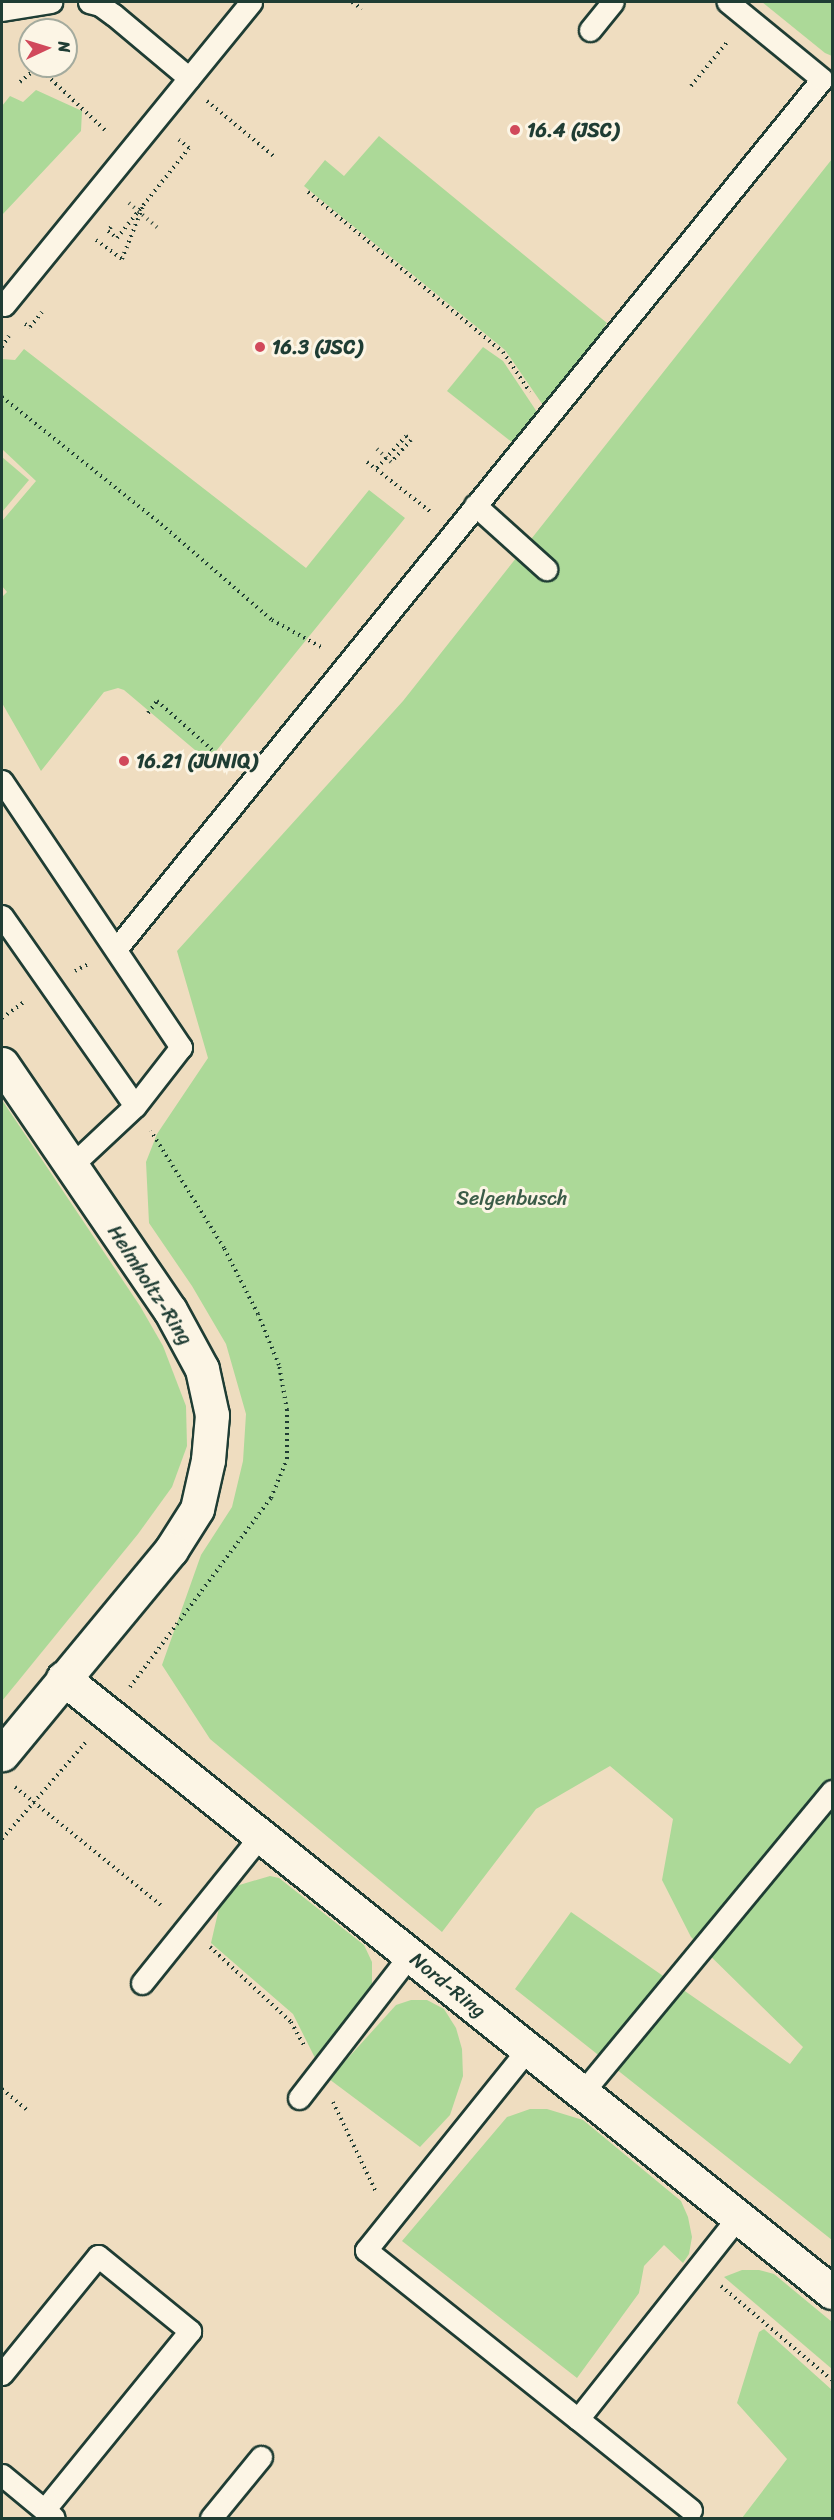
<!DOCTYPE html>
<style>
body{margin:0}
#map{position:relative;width:834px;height:2520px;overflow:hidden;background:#f6ead4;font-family:Sriracha,sans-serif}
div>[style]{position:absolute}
.built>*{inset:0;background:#efddc0}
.green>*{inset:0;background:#acd998}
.path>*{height:4px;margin-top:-2px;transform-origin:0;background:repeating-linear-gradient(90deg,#1f3d34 0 1.5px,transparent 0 6px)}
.roads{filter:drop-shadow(2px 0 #1f3d34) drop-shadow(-2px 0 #1f3d34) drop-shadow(0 2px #1f3d34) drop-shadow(0 -2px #1f3d34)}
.service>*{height:21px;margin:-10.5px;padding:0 10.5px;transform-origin:10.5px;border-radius:10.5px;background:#fcf5e5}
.minor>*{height:33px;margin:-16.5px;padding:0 16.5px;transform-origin:16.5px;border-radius:16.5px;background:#fcf5e5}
.path-bridge>*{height:4px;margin-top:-2px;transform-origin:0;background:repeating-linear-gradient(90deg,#1f3d34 0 1.5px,transparent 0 6px)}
.dots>*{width:16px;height:16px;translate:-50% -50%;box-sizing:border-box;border:3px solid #fcf5e5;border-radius:50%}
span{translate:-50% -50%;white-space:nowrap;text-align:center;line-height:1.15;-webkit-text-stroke:6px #fcf5e5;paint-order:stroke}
.poi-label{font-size:20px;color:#1f3d34;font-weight:700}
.left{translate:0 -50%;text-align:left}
.park-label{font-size:20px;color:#3b5c48}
.street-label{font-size:20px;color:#1f3d34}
.frame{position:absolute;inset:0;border:3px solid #1f3d34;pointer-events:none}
.north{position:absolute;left:18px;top:18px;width:60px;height:60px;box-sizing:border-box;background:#fcf5e5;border:2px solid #a4ab9e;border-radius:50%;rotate:86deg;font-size:16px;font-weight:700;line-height:24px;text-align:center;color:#1f3d34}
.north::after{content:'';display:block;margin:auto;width:21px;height:27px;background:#d1495b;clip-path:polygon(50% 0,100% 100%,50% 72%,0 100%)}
</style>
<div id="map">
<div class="built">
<i style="clip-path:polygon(evenodd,2px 2px,832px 2px,832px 2518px,2px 2518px,2px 2px,30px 30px,66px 30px,66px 66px,30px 66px,30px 30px)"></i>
</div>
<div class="green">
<i style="clip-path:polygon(762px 2px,832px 2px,832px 56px,825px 53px)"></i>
<i style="clip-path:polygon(36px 90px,82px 111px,81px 131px,2px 215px,2px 106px,10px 96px,23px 102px)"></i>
<i style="clip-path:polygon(379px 136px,607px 323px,547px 411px,505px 350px,304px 186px,325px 160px,344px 176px)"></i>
<i style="clip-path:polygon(832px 159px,832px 2240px,515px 1989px,571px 1912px,790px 2064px,803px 2047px,691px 1937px,662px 1880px,673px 1819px,610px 1766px,536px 1809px,442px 1932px,210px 1739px,162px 1665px,201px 1555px,232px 1507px,243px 1461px,246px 1414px,226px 1344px,192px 1286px,149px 1223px,146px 1162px,157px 1134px,208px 1058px,177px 951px,403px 701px)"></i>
<i style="clip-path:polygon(483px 347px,503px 361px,541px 418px,518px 447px,447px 391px)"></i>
<i style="clip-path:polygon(24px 349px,306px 568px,369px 490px,405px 518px,208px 761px,124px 690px,118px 688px,104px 692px,41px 771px,2px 703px,2px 597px,7px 592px,2px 586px,2px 521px,36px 481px,2px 449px,2px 359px,15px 360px)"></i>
<i style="clip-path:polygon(2px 457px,29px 480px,2px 512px)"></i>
<i style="clip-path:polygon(2px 1100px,140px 1306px,163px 1346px,186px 1406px,187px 1446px,172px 1487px,138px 1534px,2px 1701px)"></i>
<i style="clip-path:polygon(270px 1876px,279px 1878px,364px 1945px,372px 1962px,372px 1985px,366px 2000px,315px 2058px,293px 2014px,211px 1943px,220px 1904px,236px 1886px)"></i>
<i style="clip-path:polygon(411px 2000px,427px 2000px,444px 2009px,456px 2028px,462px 2049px,463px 2076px,450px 2115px,420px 2147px,329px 2079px,396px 2005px)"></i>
<i style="clip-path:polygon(530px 2109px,547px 2109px,583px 2120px,681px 2201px,688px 2217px,692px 2237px,689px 2254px,683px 2263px,664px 2245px,644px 2266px,639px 2293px,577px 2378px,402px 2241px,507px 2117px)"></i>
<i style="clip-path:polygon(742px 2270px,759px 2270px,774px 2274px,832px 2322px,832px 2369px,724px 2277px)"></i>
<i style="clip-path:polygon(764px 2329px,832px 2390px,832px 2518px,742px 2518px,787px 2459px,737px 2403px,759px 2332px)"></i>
</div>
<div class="path">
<i style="left:352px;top:2px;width:12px;rotate:35deg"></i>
<i style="left:20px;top:82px;width:23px;rotate:-40deg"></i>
<i style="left:38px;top:67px;width:93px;rotate:43.3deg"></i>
<i style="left:691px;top:86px;width:58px;rotate:-50.6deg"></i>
<i style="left:207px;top:101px;width:89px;rotate:39.6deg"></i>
<i style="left:308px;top:192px;width:252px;rotate:39.4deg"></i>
<i style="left:503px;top:352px;width:48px;rotate:56deg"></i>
<i style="left:111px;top:227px;width:5px;rotate:127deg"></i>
<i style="left:108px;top:231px;width:11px;rotate:38deg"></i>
<i style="left:117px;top:238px;width:115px;rotate:-51.3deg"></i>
<i style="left:189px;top:148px;width:13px;rotate:-141deg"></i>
<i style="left:96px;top:240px;width:32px;rotate:36deg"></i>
<i style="left:122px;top:259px;width:57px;rotate:-68.4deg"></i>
<i style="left:25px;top:324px;width:6px;rotate:31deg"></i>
<i style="left:30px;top:327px;width:19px;rotate:-51deg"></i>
<i style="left:2px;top:347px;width:13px;rotate:-58deg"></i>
<i style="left:2px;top:397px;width:203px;rotate:38.6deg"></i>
<i style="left:161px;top:524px;width:147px;rotate:40.9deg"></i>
<i style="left:272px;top:620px;width:56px;rotate:28.9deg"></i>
<i style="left:367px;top:462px;width:83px;rotate:38.1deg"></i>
<i style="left:377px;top:468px;width:43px;rotate:-47.8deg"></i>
<i style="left:406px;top:436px;width:6px;rotate:39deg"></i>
<i style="left:411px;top:440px;width:30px;rotate:132deg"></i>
<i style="left:148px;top:713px;width:15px;rotate:-53deg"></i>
<i style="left:157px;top:701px;width:81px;rotate:41.5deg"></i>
<i style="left:75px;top:971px;width:17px;rotate:-28deg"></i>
<i style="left:2px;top:1018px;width:29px;rotate:-36deg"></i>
<i style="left:130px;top:1687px;width:236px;rotate:-53.3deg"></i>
<i style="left:271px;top:1498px;width:42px;rotate:-67.7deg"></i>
<i style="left:287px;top:1459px;width:49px;rotate:-90deg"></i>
<i style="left:287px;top:1410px;width:46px;rotate:-100.1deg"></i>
<i style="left:279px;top:1365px;width:55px;rotate:-112.4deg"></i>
<i style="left:258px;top:1314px;width:74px;rotate:-117.3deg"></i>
<i style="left:224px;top:1248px;width:138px;rotate:-122deg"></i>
<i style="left:15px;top:1787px;width:191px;rotate:39deg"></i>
<i style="left:2px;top:1839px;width:128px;rotate:-49.1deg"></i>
<i style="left:210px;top:1947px;width:110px;rotate:42.8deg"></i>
<i style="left:291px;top:2022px;width:26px;rotate:61deg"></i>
<i style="left:2px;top:2089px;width:33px;rotate:40deg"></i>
<i style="left:333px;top:2102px;width:98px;rotate:64.5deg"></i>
<i style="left:721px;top:2286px;width:145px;rotate:40.3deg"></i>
</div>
<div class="roads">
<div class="service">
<i style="left:89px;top:2px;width:11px;rotate:15deg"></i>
<i style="left:100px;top:5px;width:17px;rotate:36deg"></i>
<i style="left:114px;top:15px;width:98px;rotate:40deg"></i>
<i style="left:2px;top:10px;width:50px;rotate:-9.3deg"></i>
<i style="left:590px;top:30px;width:36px;rotate:-51deg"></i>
<i style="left:4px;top:305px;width:391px;rotate:-50.8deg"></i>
<i style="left:475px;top:505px;width:96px;rotate:42deg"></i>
<i style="left:2px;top:781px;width:321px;rotate:56.1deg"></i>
<i style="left:181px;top:1047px;width:75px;rotate:127.9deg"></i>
<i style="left:135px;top:1106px;width:89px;rotate:136.8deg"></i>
<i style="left:2px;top:916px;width:232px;rotate:55deg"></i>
<i style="left:116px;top:949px;width:1120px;rotate:-50.94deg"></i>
<i style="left:822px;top:79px;width:122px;rotate:-140.7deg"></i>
<i style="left:142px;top:1983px;width:189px;rotate:-51.2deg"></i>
<i style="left:527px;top:2050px;width:257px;rotate:128.8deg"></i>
<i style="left:366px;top:2250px;width:271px;rotate:38.6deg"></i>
<i style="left:578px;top:2419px;width:258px;rotate:-51.6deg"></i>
<i style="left:582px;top:2093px;width:392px;rotate:-50.4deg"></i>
<i style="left:299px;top:2098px;width:181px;rotate:-52.2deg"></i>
<i style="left:2px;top:2374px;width:152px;rotate:-50.9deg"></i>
<i style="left:98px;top:2256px;width:119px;rotate:39.2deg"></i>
<i style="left:190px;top:2331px;width:231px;rotate:129.2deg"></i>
<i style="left:578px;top:2419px;width:145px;rotate:38.8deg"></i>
<i style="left:2px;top:2475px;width:67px;rotate:39.6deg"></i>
<i style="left:211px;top:2518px;width:79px;rotate:-50.7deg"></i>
</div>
<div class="minor">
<i style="left:2px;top:1064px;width:298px;rotate:55.7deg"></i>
<i style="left:170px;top:1310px;width:67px;rotate:61.5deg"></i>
<i style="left:202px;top:1369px;width:47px;rotate:77.7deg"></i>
<i style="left:212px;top:1415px;width:45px;rotate:95.1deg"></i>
<i style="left:208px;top:1460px;width:50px;rotate:102.7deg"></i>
<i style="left:197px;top:1509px;width:49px;rotate:122.4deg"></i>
<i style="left:171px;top:1550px;width:265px;rotate:129.6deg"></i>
<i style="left:63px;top:1678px;width:984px;rotate:38.61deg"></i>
</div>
</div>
<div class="path-bridge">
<i style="left:129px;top:203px;width:37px;rotate:41deg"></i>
<i style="left:377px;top:449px;width:19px;rotate:43deg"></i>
</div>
<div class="dots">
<i style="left:515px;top:130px;background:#d1495b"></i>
<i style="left:260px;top:347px;background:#d1495b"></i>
<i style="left:124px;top:761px;background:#d1495b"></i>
</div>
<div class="poi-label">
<span class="left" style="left:527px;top:130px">16.4 (JSC)</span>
<span class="left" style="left:272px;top:347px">16.3 (JSC)</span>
<span class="left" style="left:136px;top:761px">16.21 (JUNIQ)</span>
</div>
<div class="park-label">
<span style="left:512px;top:1198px">Selgenbusch</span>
</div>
<div class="street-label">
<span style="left:150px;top:1285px;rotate:57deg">Helmholtz-Ring</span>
<span style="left:448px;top:1985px;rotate:39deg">Nord-Ring</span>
</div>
<div class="frame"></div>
<div class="north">N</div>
</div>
